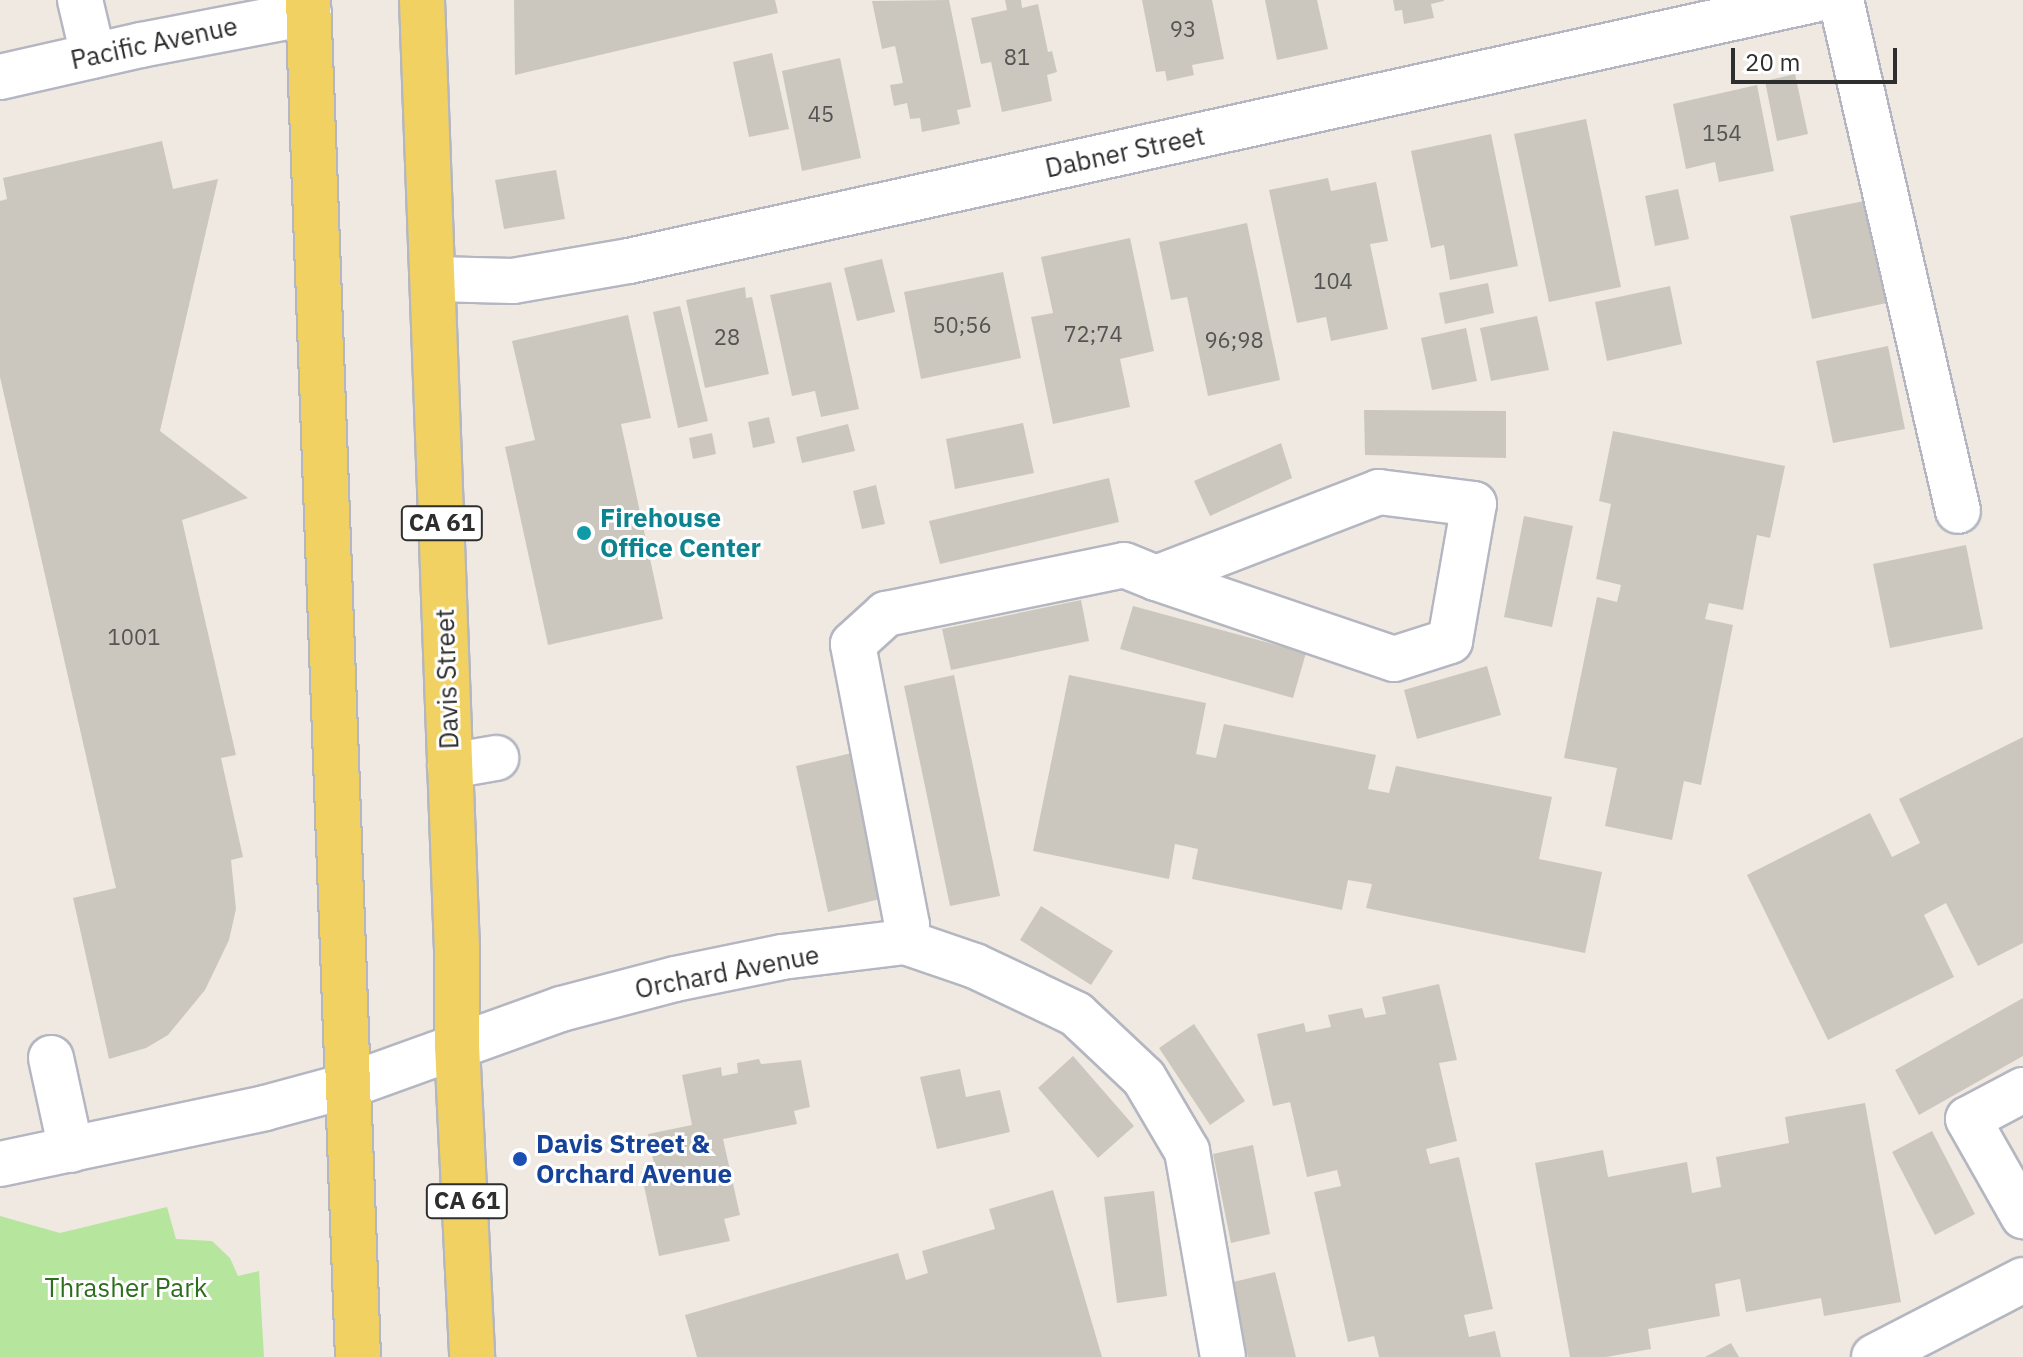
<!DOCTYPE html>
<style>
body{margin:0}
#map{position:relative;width:2023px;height:1357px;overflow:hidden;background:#efe9e1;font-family:"IBM Plex Sans",sans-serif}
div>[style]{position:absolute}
.green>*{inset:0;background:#b6e59e}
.building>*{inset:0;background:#cbc7bf}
.roads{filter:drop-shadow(2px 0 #b4b7c1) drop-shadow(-2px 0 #b4b7c1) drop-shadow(0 2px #b4b7c1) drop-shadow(0 -2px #b4b7c1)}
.minor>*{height:44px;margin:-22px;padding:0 22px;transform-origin:22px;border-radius:22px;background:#fff}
.major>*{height:44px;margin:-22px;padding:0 22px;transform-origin:22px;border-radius:22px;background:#f2d163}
.dots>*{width:22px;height:22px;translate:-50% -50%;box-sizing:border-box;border:4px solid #fff;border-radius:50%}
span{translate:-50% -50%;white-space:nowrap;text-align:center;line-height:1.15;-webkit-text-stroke:6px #fff;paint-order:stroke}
.number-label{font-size:22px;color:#555452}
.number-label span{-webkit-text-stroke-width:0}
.shield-label span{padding:2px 6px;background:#fff;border:2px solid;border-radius:6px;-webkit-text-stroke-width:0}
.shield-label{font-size:24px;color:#2e2e2e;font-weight:700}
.street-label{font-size:26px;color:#2e2e2e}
.culture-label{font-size:26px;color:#0d838f;font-weight:700}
.left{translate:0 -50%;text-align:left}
.transit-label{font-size:26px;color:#164399;font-weight:700}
.park-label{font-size:26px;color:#2c6e1b}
.scale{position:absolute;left:1731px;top:48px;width:166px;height:36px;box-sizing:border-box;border:4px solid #2e2e2e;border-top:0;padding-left:10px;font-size:24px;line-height:28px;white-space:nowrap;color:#2e2e2e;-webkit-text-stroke:6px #fff;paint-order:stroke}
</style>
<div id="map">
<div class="green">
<i style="clip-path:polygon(167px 1207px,176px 1239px,212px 1241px,230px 1258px,238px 1276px,259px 1271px,264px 1357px,0 1357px,0 1216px,60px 1233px)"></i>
</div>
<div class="building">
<i style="clip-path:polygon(514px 0,775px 0,778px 13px,515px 75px)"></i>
<i style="clip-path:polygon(949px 0,971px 107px,957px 110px,960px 124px,922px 132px,920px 118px,910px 119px,907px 103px,894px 106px,890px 85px,903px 83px,895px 46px,882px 49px,872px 1px)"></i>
<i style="clip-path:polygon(1005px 0,1021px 0,1022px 8px,1038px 4px,1048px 52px,1052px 51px,1057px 72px,1047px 75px,1052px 101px,1002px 112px,991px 62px,981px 64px,971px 18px,1007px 10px)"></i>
<i style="clip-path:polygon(1142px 0,1212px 0,1224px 59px,1192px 65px,1194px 75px,1167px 81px,1165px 71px,1156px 72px)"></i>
<i style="clip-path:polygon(1265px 0,1317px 0,1328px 49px,1277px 60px)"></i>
<i style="clip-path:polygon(1393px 0,1444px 0,1444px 1px,1431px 4px,1434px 18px,1404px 24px,1402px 10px,1395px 11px)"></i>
<i style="clip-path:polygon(772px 53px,789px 129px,749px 137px,733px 62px)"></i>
<i style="clip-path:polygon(840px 58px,861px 158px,802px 171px,782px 71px)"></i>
<i style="clip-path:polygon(1795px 74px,1808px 134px,1777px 141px,1765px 81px)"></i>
<i style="clip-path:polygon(1757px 85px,1774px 171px,1719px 182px,1715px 162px,1686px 169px,1673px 104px)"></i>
<i style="clip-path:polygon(1586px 119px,1621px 287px,1549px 302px,1514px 134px)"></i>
<i style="clip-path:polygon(1491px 134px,1518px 266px,1450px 280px,1444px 245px,1431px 248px,1411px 151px)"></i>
<i style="clip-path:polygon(162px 141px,173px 189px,218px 179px,160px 431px,248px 498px,182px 520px,236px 755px,221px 758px,243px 857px,231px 860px,236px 909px,229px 940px,205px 990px,168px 1035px,146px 1048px,109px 1059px,73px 898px,116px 888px,0 377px,0 201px,7px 199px,3px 178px)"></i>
<i style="clip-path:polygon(556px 170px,565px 219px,504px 229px,495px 180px)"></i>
<i style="clip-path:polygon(1328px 178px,1331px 191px,1376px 182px,1388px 241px,1370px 244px,1388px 329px,1331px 341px,1326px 317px,1297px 323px,1269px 190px)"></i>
<i style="clip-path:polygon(1678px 189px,1689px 239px,1655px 246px,1645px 196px)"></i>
<i style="clip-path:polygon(1869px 200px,1891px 302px,1812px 319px,1790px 216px)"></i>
<i style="clip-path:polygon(1247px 223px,1280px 380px,1208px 396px,1187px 297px,1171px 300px,1159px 242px)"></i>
<i style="clip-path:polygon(1130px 238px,1154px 351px,1120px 359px,1130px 407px,1053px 424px,1031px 317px,1053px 313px,1041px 257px)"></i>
<i style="clip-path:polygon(882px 259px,895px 312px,857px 321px,844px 268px)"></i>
<i style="clip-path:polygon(1003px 272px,1021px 358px,921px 379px,904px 292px)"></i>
<i style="clip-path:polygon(831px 282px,859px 409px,821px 417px,815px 391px,792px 396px,770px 295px)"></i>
<i style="clip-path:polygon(1488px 283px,1494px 313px,1445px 324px,1439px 293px)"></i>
<i style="clip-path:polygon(1670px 286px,1682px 344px,1607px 361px,1595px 302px)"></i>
<i style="clip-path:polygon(745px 287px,746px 298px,752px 297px,769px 374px,705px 388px,686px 300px)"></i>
<i style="clip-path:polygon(680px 306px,708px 421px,678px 428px,653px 312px)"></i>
<i style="clip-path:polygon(628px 315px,651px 418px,621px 424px,663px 619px,548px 645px,505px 447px,535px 440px,512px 341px)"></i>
<i style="clip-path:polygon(1537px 316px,1549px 370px,1491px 381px,1480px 328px)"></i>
<i style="clip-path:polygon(1466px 328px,1477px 381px,1432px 390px,1421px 338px)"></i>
<i style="clip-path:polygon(1888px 346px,1905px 429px,1833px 443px,1816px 361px)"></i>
<i style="clip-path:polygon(1364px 410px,1506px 411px,1506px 458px,1365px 455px)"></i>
<i style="clip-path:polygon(769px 417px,775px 443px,753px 448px,748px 422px)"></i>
<i style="clip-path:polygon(1023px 423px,1034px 473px,955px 489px,946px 439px)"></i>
<i style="clip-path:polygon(848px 424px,855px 451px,802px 463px,796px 437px)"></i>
<i style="clip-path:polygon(1613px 431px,1785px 466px,1770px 538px,1757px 535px,1743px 610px,1709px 603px,1705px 619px,1733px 625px,1701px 785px,1684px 781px,1672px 840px,1605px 826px,1617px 768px,1564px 758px,1597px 597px,1617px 602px,1621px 585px,1596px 579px,1611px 504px,1599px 501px)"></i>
<i style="clip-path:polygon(712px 433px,716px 454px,693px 459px,689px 438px)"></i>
<i style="clip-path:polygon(1281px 443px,1292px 478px,1210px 516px,1194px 481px)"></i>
<i style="clip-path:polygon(1109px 478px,1119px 522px,940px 564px,929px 521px)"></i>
<i style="clip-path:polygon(876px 485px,885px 524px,862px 529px,853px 491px)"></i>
<i style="clip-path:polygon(1524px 516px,1573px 526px,1552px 627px,1504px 617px)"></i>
<i style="clip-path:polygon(1966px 545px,1983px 629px,1890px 648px,1873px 564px)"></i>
<i style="clip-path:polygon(1081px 600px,1089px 641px,951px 670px,942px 629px)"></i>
<i style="clip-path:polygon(1133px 606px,1306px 653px,1293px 698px,1120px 649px)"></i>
<i style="clip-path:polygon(1487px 666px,1501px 715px,1417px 739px,1404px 690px)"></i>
<i style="clip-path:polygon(954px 675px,1000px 896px,950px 906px,904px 686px)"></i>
<i style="clip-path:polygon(1069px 675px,1206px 703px,1196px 754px,1216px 758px,1224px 724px,1376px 755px,1368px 789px,1389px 793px,1396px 766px,1552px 797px,1539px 859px,1602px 872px,1585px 953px,1366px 908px,1372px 884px,1348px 880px,1342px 910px,1192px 879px,1198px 849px,1175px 844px,1169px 879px,1033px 851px)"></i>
<i style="clip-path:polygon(2023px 737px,2023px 943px,1978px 966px,1946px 903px,1924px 915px,1954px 977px,1828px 1040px,1747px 875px,1870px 813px,1892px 857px,1920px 843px,1899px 799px)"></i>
<i style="clip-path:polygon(852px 753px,884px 898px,828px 912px,796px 766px)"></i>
<i style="clip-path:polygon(1041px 906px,1113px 951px,1091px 985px,1020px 940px)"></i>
<i style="clip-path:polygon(1439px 984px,1457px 1060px,1439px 1063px,1457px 1141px,1426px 1149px,1430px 1164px,1459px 1157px,1493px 1309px,1464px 1315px,1469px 1337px,1495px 1331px,1501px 1357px,1379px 1357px,1374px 1336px,1348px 1342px,1314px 1192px,1341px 1186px,1337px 1170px,1307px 1177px,1290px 1102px,1273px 1106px,1257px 1034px,1304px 1023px,1306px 1032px,1331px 1027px,1328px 1015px,1362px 1008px,1365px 1018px,1386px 1014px,1382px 997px)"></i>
<i style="clip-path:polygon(2023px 998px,2023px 1056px,1919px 1115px,1895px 1070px)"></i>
<i style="clip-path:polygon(1194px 1024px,1245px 1101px,1210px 1125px,1159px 1048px)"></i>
<i style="clip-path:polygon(1073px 1056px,1134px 1126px,1098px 1158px,1038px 1088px)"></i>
<i style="clip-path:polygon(759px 1059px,761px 1064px,801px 1060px,810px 1107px,794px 1111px,797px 1124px,723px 1139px,740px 1215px,724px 1219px,730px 1241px,659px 1256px,641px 1172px,655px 1169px,648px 1134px,692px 1125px,682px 1075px,721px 1067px,722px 1076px,738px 1073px,737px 1063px)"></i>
<i style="clip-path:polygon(960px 1069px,966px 1097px,1000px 1090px,1010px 1132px,937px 1149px,920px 1077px)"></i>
<i style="clip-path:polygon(1865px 1103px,1901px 1302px,1824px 1316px,1821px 1298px,1746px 1312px,1740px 1279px,1715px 1284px,1720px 1316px,1648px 1329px,1651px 1349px,1606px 1357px,1570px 1357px,1535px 1163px,1603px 1150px,1608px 1177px,1687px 1162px,1692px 1193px,1721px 1187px,1716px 1157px,1789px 1143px,1785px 1117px)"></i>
<i style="clip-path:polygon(1932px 1131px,1975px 1214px,1935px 1235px,1892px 1152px)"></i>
<i style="clip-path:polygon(1253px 1145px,1270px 1234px,1231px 1243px,1213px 1154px)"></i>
<i style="clip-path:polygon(1053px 1190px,1102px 1357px,697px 1357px,685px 1315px,898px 1253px,906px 1280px,928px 1273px,922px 1251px,995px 1229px,989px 1209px)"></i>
<i style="clip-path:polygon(1154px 1191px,1167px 1296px,1117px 1303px,1104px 1197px)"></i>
<i style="clip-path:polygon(1275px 1272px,1296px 1357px,1248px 1357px,1229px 1283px)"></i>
<i style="clip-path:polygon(1731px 1343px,1739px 1357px,1705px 1357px)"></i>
</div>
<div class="roads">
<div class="minor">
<i style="left:80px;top:0;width:57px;rotate:76.7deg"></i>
<i style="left:1841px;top:0;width:524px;rotate:77.1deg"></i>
<i style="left:0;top:77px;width:145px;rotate:-12.8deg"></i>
<i style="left:141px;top:45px;width:171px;rotate:-10.8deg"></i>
<i style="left:434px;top:279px;width:79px;rotate:1.5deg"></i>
<i style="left:513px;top:281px;width:118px;rotate:-9.8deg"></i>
<i style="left:629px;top:261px;width:1213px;rotate:-12.42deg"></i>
<i style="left:450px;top:766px;width:47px;rotate:-9.9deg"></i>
<i style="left:905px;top:942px;width:17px;rotate:-83deg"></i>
<i style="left:907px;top:925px;width:286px;rotate:-100.9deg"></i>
<i style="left:853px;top:644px;width:45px;rotate:-42.3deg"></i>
<i style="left:886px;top:614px;width:243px;rotate:-11.6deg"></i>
<i style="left:1124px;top:565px;width:35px;rotate:22deg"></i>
<i style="left:1156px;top:578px;width:251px;rotate:18.8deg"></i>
<i style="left:1394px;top:659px;width:59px;rotate:-17.8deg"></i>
<i style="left:1450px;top:641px;width:139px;rotate:-80.1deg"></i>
<i style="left:1474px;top:504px;width:96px;rotate:-172.8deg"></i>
<i style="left:1379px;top:492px;width:239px;rotate:158.9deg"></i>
<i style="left:51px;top:1058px;width:94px;rotate:77.7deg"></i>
<i style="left:2023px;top:1090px;width:62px;rotate:152.2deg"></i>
<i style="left:1968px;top:1119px;width:112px;rotate:60.4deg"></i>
<i style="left:0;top:1164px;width:271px;rotate:-11.9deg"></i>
<i style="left:265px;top:1108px;width:88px;rotate:-15.1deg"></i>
<i style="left:350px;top:1085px;width:224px;rotate:-19.8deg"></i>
<i style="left:561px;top:1009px;width:118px;rotate:-14.7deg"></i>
<i style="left:675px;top:979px;width:109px;rotate:-11.6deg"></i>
<i style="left:782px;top:957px;width:124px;rotate:-7deg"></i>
<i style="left:905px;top:942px;width:74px;rotate:18.9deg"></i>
<i style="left:975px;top:966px;width:112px;rotate:25.4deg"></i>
<i style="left:1076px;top:1014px;width:93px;rotate:43.3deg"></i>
<i style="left:1144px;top:1078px;width:85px;rotate:59.5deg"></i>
<i style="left:1187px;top:1151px;width:209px;rotate:80.1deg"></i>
<i style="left:1874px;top:1357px;width:168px;rotate:-27.3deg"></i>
</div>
<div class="major">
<i style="left:308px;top:0;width:1358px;rotate:87.89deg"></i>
<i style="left:422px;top:0;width:949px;rotate:87.89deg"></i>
<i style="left:457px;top:948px;width:98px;rotate:90deg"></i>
<i style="left:457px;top:1046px;width:311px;rotate:87.2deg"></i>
</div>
</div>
<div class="dots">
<i style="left:584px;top:533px;background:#0f9aa8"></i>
<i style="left:520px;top:1159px;background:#1a4fb4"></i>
</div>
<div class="number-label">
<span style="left:1183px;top:29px">93</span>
<span style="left:1017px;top:57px">81</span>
<span style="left:821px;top:114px">45</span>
<span style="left:1722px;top:133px">154</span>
<span style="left:1333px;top:281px">104</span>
<span style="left:962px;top:325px">50;56</span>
<span style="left:1093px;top:334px">72;74</span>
<span style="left:727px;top:337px">28</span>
<span style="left:1234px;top:340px">96;98</span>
<span style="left:134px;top:637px">1001</span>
</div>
<div class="shield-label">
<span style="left:442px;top:523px">CA 61</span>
<span style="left:467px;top:1201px">CA 61</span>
</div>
<div class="street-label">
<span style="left:154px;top:43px;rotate:-12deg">Pacific Avenue</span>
<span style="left:1125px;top:152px;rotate:-12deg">Dabner Street</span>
<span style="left:447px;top:679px;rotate:-92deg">Davis Street</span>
<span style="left:727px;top:972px;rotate:-11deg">Orchard Avenue</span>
</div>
<div class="culture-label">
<span class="left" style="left:600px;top:533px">Firehouse<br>Office Center</span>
</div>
<div class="transit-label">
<span class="left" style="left:536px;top:1159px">Davis Street &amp;<br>Orchard Avenue</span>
</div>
<div class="park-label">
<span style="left:126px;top:1288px">Thrasher Park</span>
</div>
<div class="scale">20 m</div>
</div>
